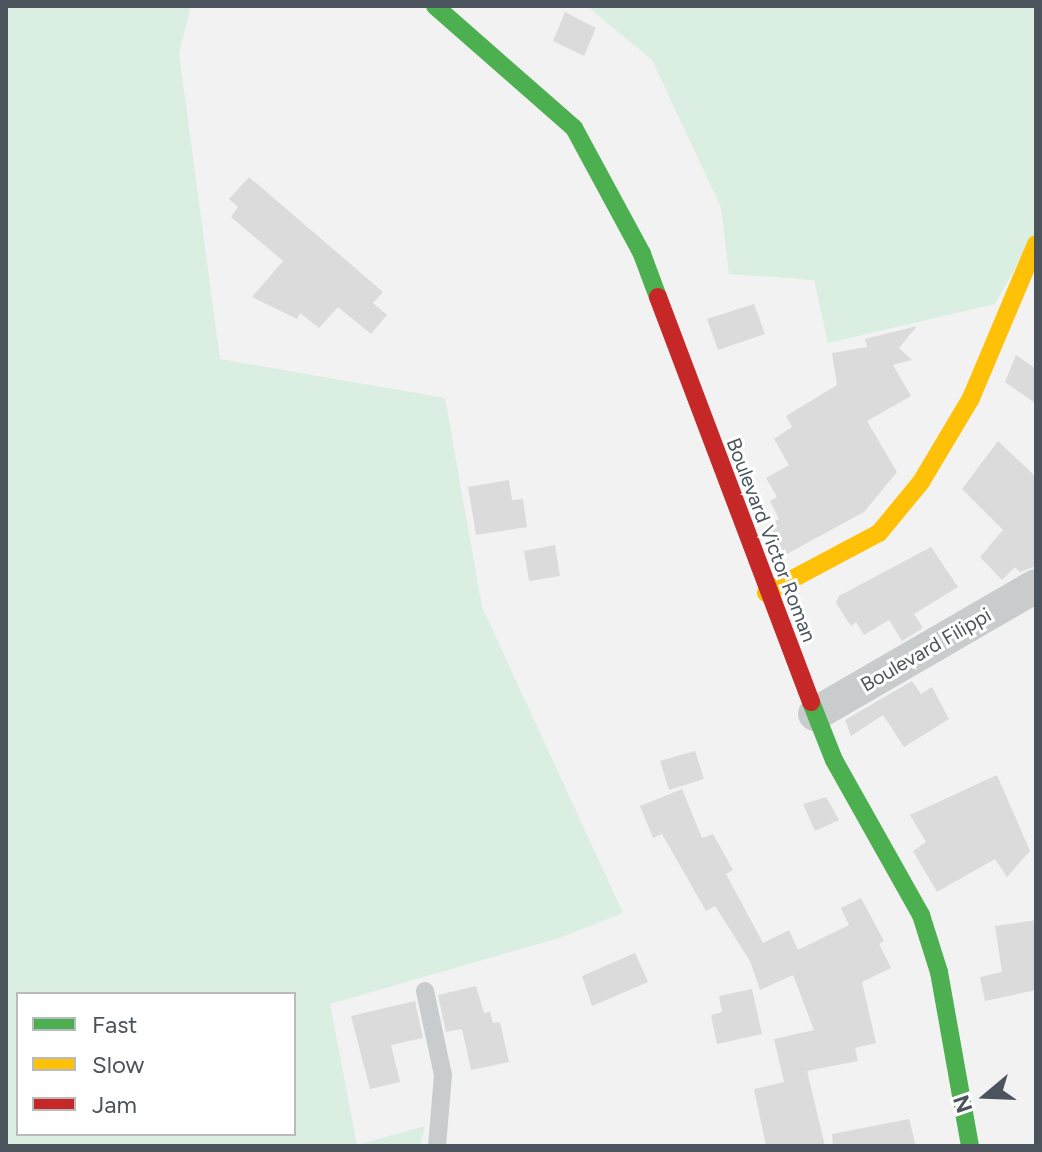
<!DOCTYPE html>
<style>
body{margin:0}
#map{position:relative;width:1042px;height:1152px;overflow:hidden;background:#f2f2f2;font-family:Figtree,sans-serif}
div>[style]{position:absolute}
.green>*{inset:0;background:#daeee2}
.building>*{inset:0;background:#dbdbdc}
.lane>*{height:18px;margin:-9px;padding:0 9px;transform-origin:9px;border-radius:9px;background:#c9cccd}
.street>*{height:34px;margin:-17px;padding:0 17px;transform-origin:17px;border-radius:17px;background:#c9cccd}
.fast>*{height:18px;margin:-9px;padding:0 9px;transform-origin:9px;border-radius:9px;background:#4caf50}
.slow>*{height:18px;margin:-9px;padding:0 9px;transform-origin:9px;border-radius:9px;background:#ffc107}
.jam>*{height:18px;margin:-9px;padding:0 9px;transform-origin:9px;border-radius:9px;background:#c62828}
span{translate:-50% -50%;white-space:nowrap;text-align:center;line-height:1.15;-webkit-text-stroke:6px #fff;paint-order:stroke}
.street-label{font-size:20px;color:#4b545c}
.frame{position:absolute;inset:0;border:8px solid #4b545c;pointer-events:none}
.legend{position:absolute;left:16px;top:992px;width:280px;height:144px;box-sizing:border-box;background:#fff;border:2px solid #b7bbbe;margin:0;padding:10px 14px;list-style:none;font-size:24px;color:#4b545c}
.legend li{display:flex;align-items:center;gap:16px;height:40px}
.legend b{width:40px;border:2px solid #b7bbbe}
.north{position:absolute;left:946px;top:1056px;width:80px;height:80px;-webkit-text-stroke:6px #fff;paint-order:stroke;rotate:251deg;font-size:22px;font-weight:700;line-height:32px;text-align:center;color:#4b545c}
.north::after{content:'';display:block;margin:auto;width:28px;height:36px;background:#4b545c;clip-path:polygon(50% 0,100% 100%,50% 72%,0 100%)}
</style>
<div id="map">
<div class="green">
<i style="clip-path:polygon(evenodd,6px 6px,191px 6px,179px 53px,220px 359px,445px 398px,482px 607px,623px 913px,559px 938px,330px 1004px,357px 1145px,425px 1126px,420px 1146px,6px 1146px,6px 6px,18px 994px,294px 994px,294px 1134px,18px 1134px,18px 994px)"></i>
<i style="clip-path:polygon(587px 6px,1036px 6px,1036px 231px,995px 304px,828px 343px,814px 280px,729px 274px,721px 207px,652px 60px)"></i>
</div>
<div class="building">
<i style="clip-path:polygon(565px 12px,596px 28px,584px 56px,553px 41px)"></i>
<i style="clip-path:polygon(249px 177px,383px 292px,373px 303px,387px 315px,371px 334px,338px 307px,319px 328px,300px 313px,297px 319px,252px 297px,283px 261px,231px 217px,238px 207px,229px 199px)"></i>
<i style="clip-path:polygon(754px 304px,765px 334px,718px 350px,707px 319px)"></i>
<i style="clip-path:polygon(917px 326px,899px 348px,912px 360px,893px 365px,911px 396px,867px 421px,897px 472px,864px 512px,785px 555px,768px 525px,779px 519px,770px 501px,777px 497px,766px 478px,789px 465px,774px 439px,792px 427px,786px 416px,837px 385px,832px 353px,867px 347px,865px 339px)"></i>
<i style="clip-path:polygon(1016px 355px,1036px 369px,1036px 404px,1005px 382px)"></i>
<i style="clip-path:polygon(998px 441px,1036px 477px,1036px 566px,1020px 572px,1015px 567px,1002px 580px,980px 557px,1003px 530px,962px 489px)"></i>
<i style="clip-path:polygon(509px 480px,512px 500px,523px 499px,527px 527px,476px 535px,468px 487px)"></i>
<i style="clip-path:polygon(555px 545px,560px 576px,529px 581px,524px 551px)"></i>
<i style="clip-path:polygon(931px 547px,958px 587px,914px 614px,923px 628px,902px 641px,889px 620px,864px 635px,856px 622px,851px 626px,836px 603px,839px 596px)"></i>
<i style="clip-path:polygon(912px 681px,921px 694px,932px 687px,949px 719px,904px 747px,883px 715px,851px 736px,845px 720px)"></i>
<i style="clip-path:polygon(695px 751px,704px 779px,669px 790px,660px 761px)"></i>
<i style="clip-path:polygon(997px 775px,1030px 851px,1007px 877px,995px 859px,937px 892px,913px 851px,926px 842px,910px 815px)"></i>
<i style="clip-path:polygon(682px 789px,702px 838px,713px 834px,733px 870px,726px 874px,763px 943px,789px 930px,798px 950px,849px 925px,841px 908px,861px 898px,884px 941px,879px 944px,891px 968px,862px 982px,876px 1043px,855px 1048px,858px 1061px,807px 1071px,825px 1146px,766px 1146px,754px 1089px,784px 1082px,774px 1039px,814px 1030px,793px 975px,760px 990px,750px 961px,715px 906px,706px 911px,662px 834px,653px 838px,640px 806px)"></i>
<i style="clip-path:polygon(826px 797px,839px 820px,815px 831px,803px 804px)"></i>
<i style="clip-path:polygon(1036px 920px,1036px 990px,985px 1001px,980px 977px,1002px 972px,995px 926px)"></i>
<i style="clip-path:polygon(635px 953px,648px 982px,592px 1006px,582px 976px)"></i>
<i style="clip-path:polygon(476px 986px,484px 1013px,490px 1012px,493px 1023px,500px 1022px,509px 1062px,471px 1070px,462px 1029px,446px 1032px,438px 995px)"></i>
<i style="clip-path:polygon(752px 989px,762px 1034px,717px 1044px,711px 1015px,722px 1012px,719px 996px)"></i>
<i style="clip-path:polygon(415px 1001px,423px 1038px,391px 1045px,400px 1082px,370px 1089px,351px 1016px)"></i>
<i style="clip-path:polygon(909px 1119px,916px 1146px,833px 1146px,832px 1134px)"></i>
</div>
<div class="lane">
<i style="left:425px;top:991px;width:86px;rotate:77.9deg"></i>
<i style="left:443px;top:1075px;width:71px;rotate:94.8deg"></i>
</div>
<div class="street">
<i style="left:815px;top:714px;width:255px;rotate:-30.1deg"></i>
</div>
<div class="fast">
<i style="left:435px;top:6px;width:185px;rotate:41.3deg"></i>
<i style="left:574px;top:128px;width:143px;rotate:61.6deg"></i>
<i style="left:642px;top:254px;width:46px;rotate:69.6deg"></i>
<i style="left:811px;top:702px;width:62px;rotate:68.4deg"></i>
<i style="left:834px;top:760px;width:178px;rotate:60.7deg"></i>
<i style="left:921px;top:915px;width:60px;rotate:72.5deg"></i>
<i style="left:939px;top:972px;width:177px;rotate:79.9deg"></i>
</div>
<div class="slow">
<i style="left:766px;top:593px;width:128px;rotate:-28deg"></i>
<i style="left:879px;top:533px;width:66px;rotate:-50.5deg"></i>
<i style="left:921px;top:482px;width:98px;rotate:-59.2deg"></i>
<i style="left:971px;top:398px;width:167px;rotate:-67.1deg"></i>
</div>
<div class="jam">
<i style="left:658px;top:297px;width:433px;rotate:69.3deg"></i>
</div>
<div class="street-label">
<span style="left:771px;top:540px;rotate:69deg">Boulevard Victor Roman</span>
<span style="left:926px;top:650px;rotate:-30deg">Boulevard Filippi</span>
</div>
<div class="frame"></div>
<ul class="legend">
<li><b style="height:10px;background:#4caf50"></b>Fast</li>
<li><b style="height:10px;background:#ffc107"></b>Slow</li>
<li><b style="height:10px;background:#c62828"></b>Jam</li>
</ul>
<div class="north">N</div>
</div>
